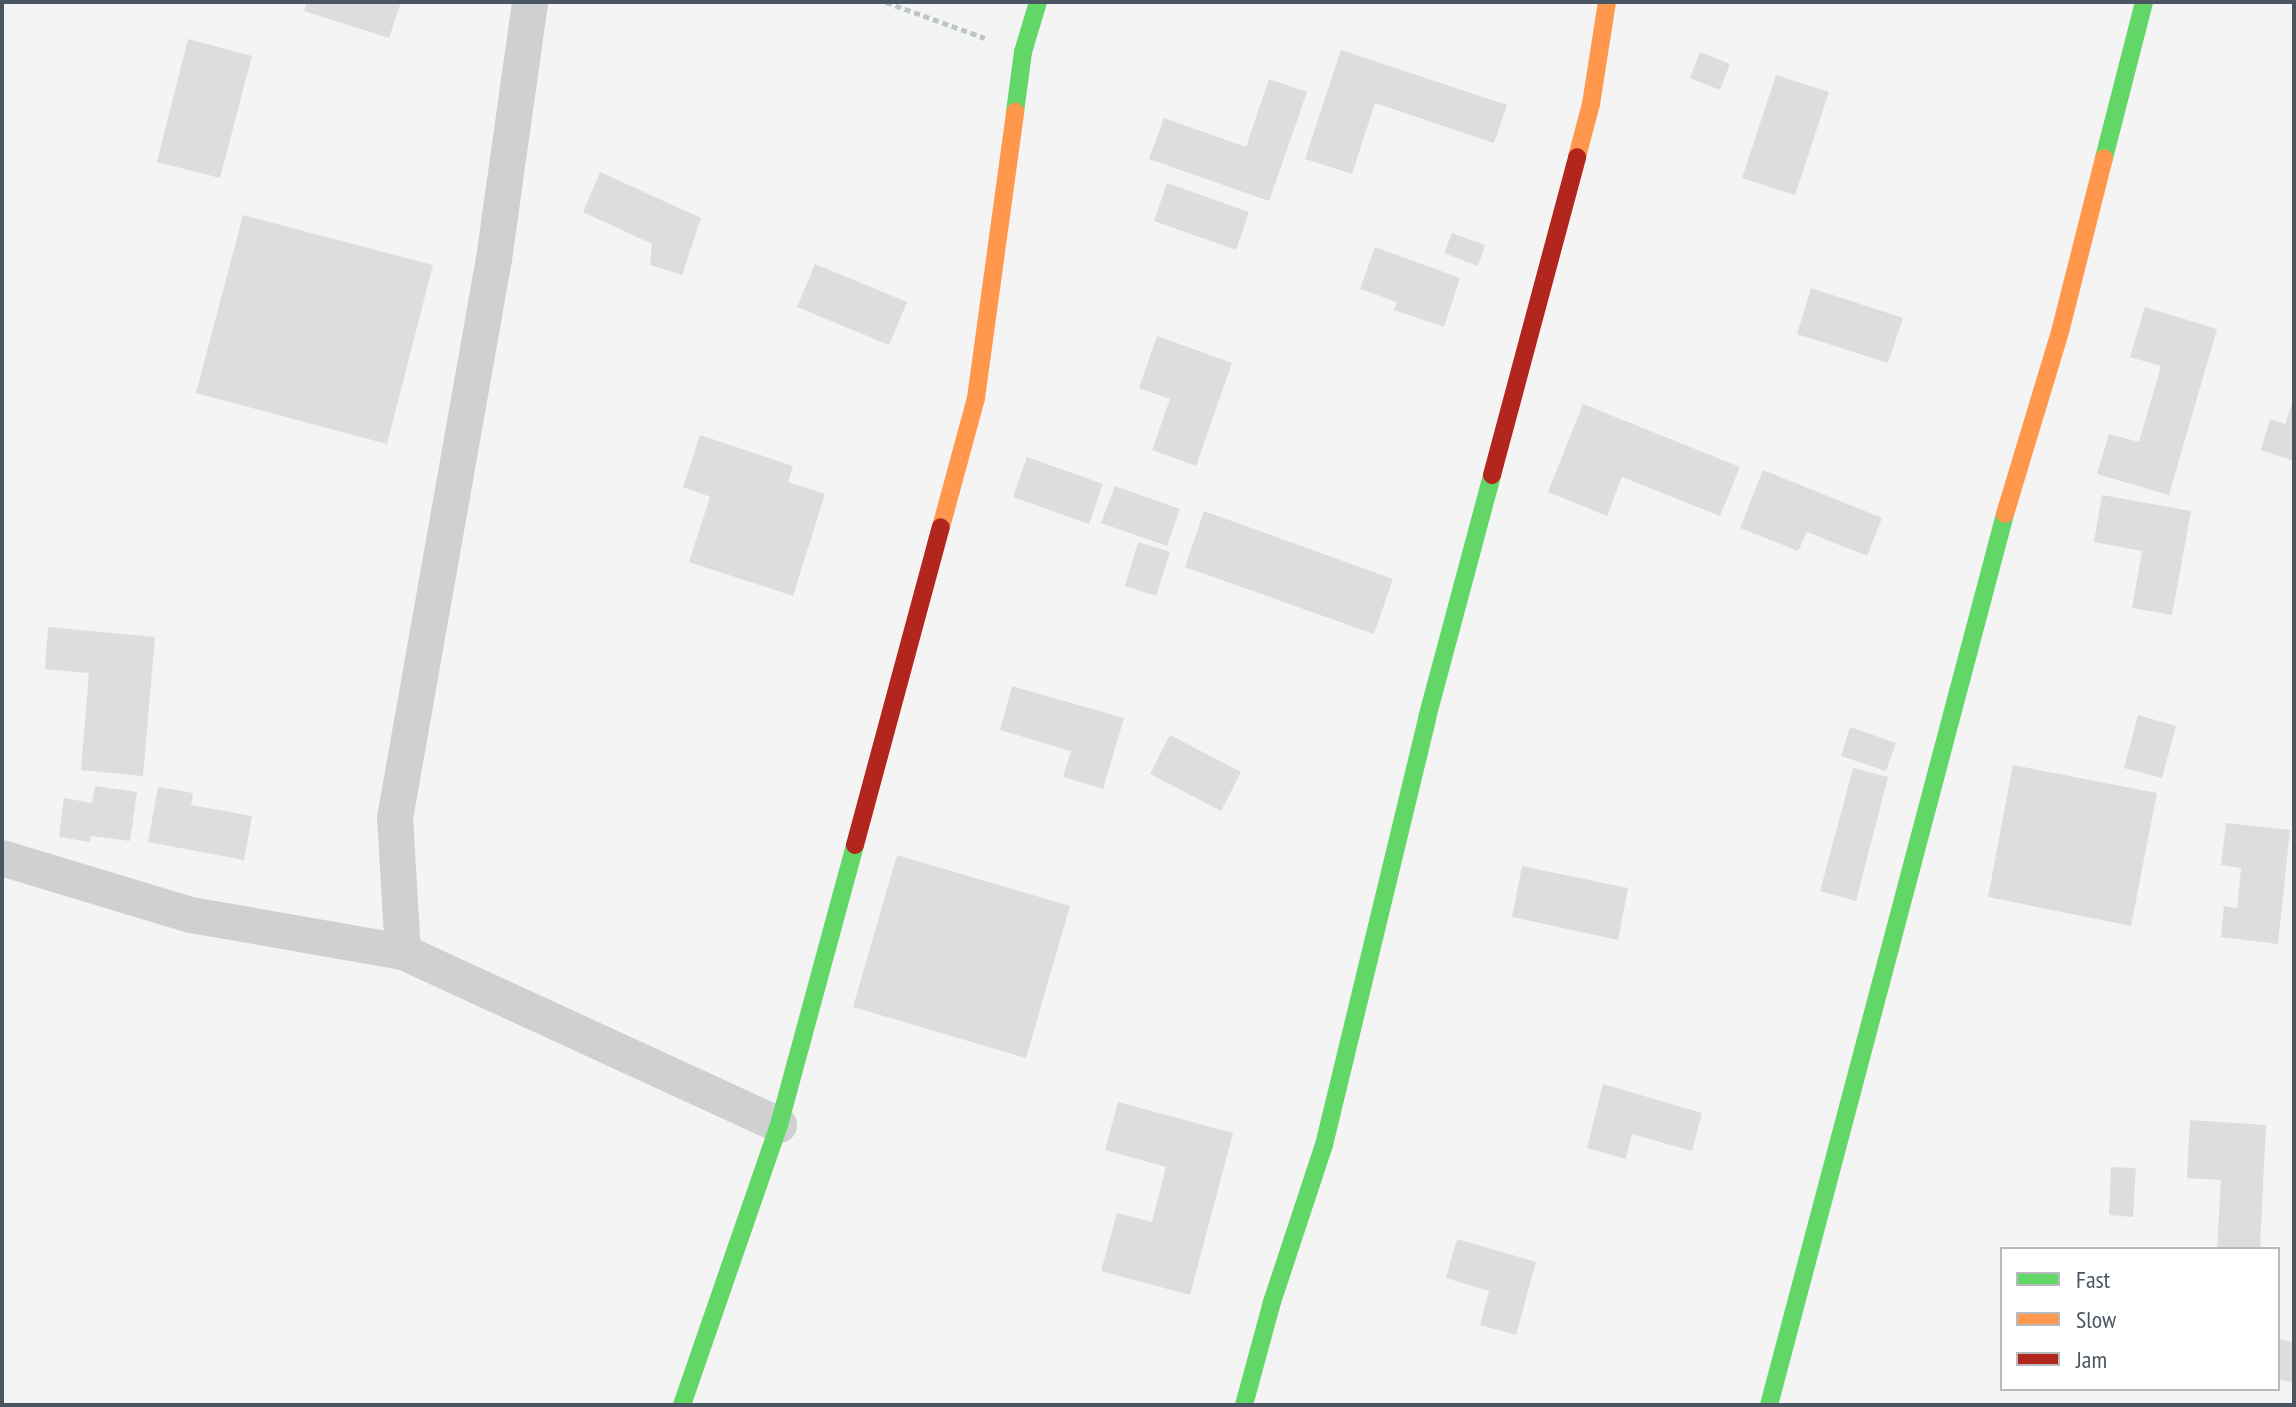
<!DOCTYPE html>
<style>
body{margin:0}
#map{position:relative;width:2296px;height:1407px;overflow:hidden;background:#f4f4f4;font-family:"PT Sans Narrow",sans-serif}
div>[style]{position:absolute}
.building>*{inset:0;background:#ddddde}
.path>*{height:5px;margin-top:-2.5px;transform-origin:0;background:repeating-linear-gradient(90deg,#bcc7c4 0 6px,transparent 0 10px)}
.street>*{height:36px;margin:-18px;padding:0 18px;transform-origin:18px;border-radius:18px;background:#ced0d2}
.fast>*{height:18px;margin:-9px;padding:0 9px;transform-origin:9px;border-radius:9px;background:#63d668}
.slow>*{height:18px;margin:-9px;padding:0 9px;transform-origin:9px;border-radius:9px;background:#ff974d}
.jam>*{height:18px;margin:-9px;padding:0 9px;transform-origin:9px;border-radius:9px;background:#b3261e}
span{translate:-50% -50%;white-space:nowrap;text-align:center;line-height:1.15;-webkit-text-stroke:7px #fff;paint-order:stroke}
.frame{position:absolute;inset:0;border:4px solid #4a5661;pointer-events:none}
.legend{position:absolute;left:2000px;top:1247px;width:280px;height:144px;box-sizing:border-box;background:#fff;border:2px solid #b7bbc0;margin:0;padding:10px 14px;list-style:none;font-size:24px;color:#4a5661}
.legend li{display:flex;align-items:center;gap:16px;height:40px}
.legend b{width:40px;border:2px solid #b7bbc0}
</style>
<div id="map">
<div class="building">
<i style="clip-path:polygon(307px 2px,401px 2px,389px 38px,304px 11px)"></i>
<i style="clip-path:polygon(188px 39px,252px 56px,220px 178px,157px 162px)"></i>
<i style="clip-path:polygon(1341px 50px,1507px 105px,1494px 143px,1375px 103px,1352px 174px,1305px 159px)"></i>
<i style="clip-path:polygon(1700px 52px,1730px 64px,1720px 90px,1690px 78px)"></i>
<i style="clip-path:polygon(1776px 75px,1829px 92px,1795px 195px,1742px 178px)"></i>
<i style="clip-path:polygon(1269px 79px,1307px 92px,1269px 201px,1149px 159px,1164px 118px,1246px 147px)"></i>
<i style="clip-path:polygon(600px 172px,701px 218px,682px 275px,650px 265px,652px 244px,583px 212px)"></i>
<i style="clip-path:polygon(1167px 183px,1249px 212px,1236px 250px,1154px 221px)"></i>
<i style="clip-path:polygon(243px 215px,433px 265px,387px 444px,196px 393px)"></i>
<i style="clip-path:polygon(1452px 233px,1485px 245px,1478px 266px,1444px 253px)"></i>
<i style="clip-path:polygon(1375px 247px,1460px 278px,1444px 327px,1394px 310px,1397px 302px,1360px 289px)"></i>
<i style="clip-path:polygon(815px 264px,907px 302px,889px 345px,797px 307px)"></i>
<i style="clip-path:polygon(1811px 288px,1903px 318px,1888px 363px,1797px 334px)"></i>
<i style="clip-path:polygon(2145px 307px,2217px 329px,2169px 495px,2097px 474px,2109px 434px,2139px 442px,2161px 366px,2130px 357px)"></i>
<i style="clip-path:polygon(1157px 336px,1232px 363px,1196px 466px,1152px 450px,1170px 399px,1139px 388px)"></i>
<i style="clip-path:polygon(2294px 398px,2294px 461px,2261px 450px,2270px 419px,2285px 424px)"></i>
<i style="clip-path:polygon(1583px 404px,1740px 467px,1720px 516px,1622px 477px,1607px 516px,1548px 492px)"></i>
<i style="clip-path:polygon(700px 435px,793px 466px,788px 482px,825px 494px,793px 596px,689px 562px,710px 497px,683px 487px)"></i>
<i style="clip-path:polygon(1027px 457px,1103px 484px,1089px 524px,1013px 497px)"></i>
<i style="clip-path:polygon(1763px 470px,1882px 518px,1867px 556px,1807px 532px,1798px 551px,1740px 528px)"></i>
<i style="clip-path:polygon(1115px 486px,1180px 509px,1167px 546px,1101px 523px)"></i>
<i style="clip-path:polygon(2102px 495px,2191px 511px,2172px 615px,2132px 608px,2142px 551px,2094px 542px)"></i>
<i style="clip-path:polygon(1204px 511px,1393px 579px,1374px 634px,1185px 567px)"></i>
<i style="clip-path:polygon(1138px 542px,1170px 552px,1156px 596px,1125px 586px)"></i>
<i style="clip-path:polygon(48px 627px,155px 637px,143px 776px,81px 770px,89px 673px,45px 669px)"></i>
<i style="clip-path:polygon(1012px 686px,1124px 718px,1103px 789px,1063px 777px,1071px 751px,1000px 730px)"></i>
<i style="clip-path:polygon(2138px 715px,2176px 726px,2162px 778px,2124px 768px)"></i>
<i style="clip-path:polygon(1850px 727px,1896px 743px,1886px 771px,1841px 756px)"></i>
<i style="clip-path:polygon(1170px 735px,1241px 772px,1221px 811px,1150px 774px)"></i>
<i style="clip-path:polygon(2013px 765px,2157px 793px,2131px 926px,1988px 897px)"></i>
<i style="clip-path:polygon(1853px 768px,1888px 777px,1856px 901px,1820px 891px)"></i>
<i style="clip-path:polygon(95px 786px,137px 792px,130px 841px,91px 836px,90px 842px,59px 837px,64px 798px,92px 803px)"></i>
<i style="clip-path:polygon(158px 787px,193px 793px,191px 805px,252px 816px,244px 860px,148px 842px)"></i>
<i style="clip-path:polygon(2226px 823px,2290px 830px,2278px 944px,2221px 937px,2224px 906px,2237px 908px,2241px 868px,2221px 865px)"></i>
<i style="clip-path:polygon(897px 855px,1070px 906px,1026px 1058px,853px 1007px)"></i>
<i style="clip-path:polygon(1522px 866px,1628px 888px,1618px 940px,1512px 917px)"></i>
<i style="clip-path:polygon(1603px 1084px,1702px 1113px,1692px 1151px,1632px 1134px,1626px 1159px,1587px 1148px)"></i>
<i style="clip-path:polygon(1118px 1102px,1233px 1133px,1190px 1295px,1101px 1271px,1117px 1213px,1152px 1222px,1166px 1167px,1105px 1150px)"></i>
<i style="clip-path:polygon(2190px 1120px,2266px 1125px,2260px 1249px,2217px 1249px,2221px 1180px,2187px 1178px)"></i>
<i style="clip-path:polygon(2111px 1167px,2136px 1168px,2133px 1217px,2109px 1215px)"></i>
<i style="clip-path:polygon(1457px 1239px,1536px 1262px,1516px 1335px,1480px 1325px,1489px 1291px,1446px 1278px)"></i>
<i style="clip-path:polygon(2278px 1339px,2294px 1342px,2294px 1383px,2278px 1379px)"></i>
</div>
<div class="path">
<i style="left:886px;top:2px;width:105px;rotate:20deg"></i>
</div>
<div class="street">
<i style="left:2px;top:858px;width:197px;rotate:16.8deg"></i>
<i style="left:191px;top:915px;width:215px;rotate:9.9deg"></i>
<i style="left:403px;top:952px;width:414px;rotate:24.7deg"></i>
<i style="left:403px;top:952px;width:134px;rotate:-93.4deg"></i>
<i style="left:395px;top:818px;width:568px;rotate:-79.96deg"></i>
<i style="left:494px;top:259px;width:260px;rotate:-82deg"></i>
</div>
<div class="fast">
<i style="left:1015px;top:112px;width:61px;rotate:-82.4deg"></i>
<i style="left:1023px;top:52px;width:52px;rotate:-73.3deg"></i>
<i style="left:2104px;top:158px;width:161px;rotate:-75.6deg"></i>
<i style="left:682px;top:1405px;width:296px;rotate:-70.9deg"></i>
<i style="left:779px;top:1125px;width:290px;rotate:-74.8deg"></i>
<i style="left:1244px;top:1405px;width:107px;rotate:-74.8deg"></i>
<i style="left:1272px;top:1302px;width:165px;rotate:-71.7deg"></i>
<i style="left:1324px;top:1145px;width:439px;rotate:-76.4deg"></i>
<i style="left:1427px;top:718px;width:252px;rotate:-75deg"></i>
<i style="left:1769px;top:1405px;width:922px;rotate:-75.16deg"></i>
</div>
<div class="slow">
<i style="left:1577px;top:157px;width:55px;rotate:-75.2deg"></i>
<i style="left:1591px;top:104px;width:103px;rotate:-81.1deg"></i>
<i style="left:2005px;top:514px;width:194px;rotate:-73.2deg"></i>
<i style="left:2061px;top:328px;width:175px;rotate:-75.8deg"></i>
<i style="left:941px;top:527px;width:134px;rotate:-74.8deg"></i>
<i style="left:976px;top:398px;width:289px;rotate:-82.2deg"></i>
</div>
<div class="jam">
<i style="left:1492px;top:475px;width:329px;rotate:-75deg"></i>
<i style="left:855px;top:845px;width:329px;rotate:-74.9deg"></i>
</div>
<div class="frame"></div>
<ul class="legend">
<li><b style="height:10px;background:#63d668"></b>Fast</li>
<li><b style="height:10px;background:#ff974d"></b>Slow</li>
<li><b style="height:10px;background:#b3261e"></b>Jam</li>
</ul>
</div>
